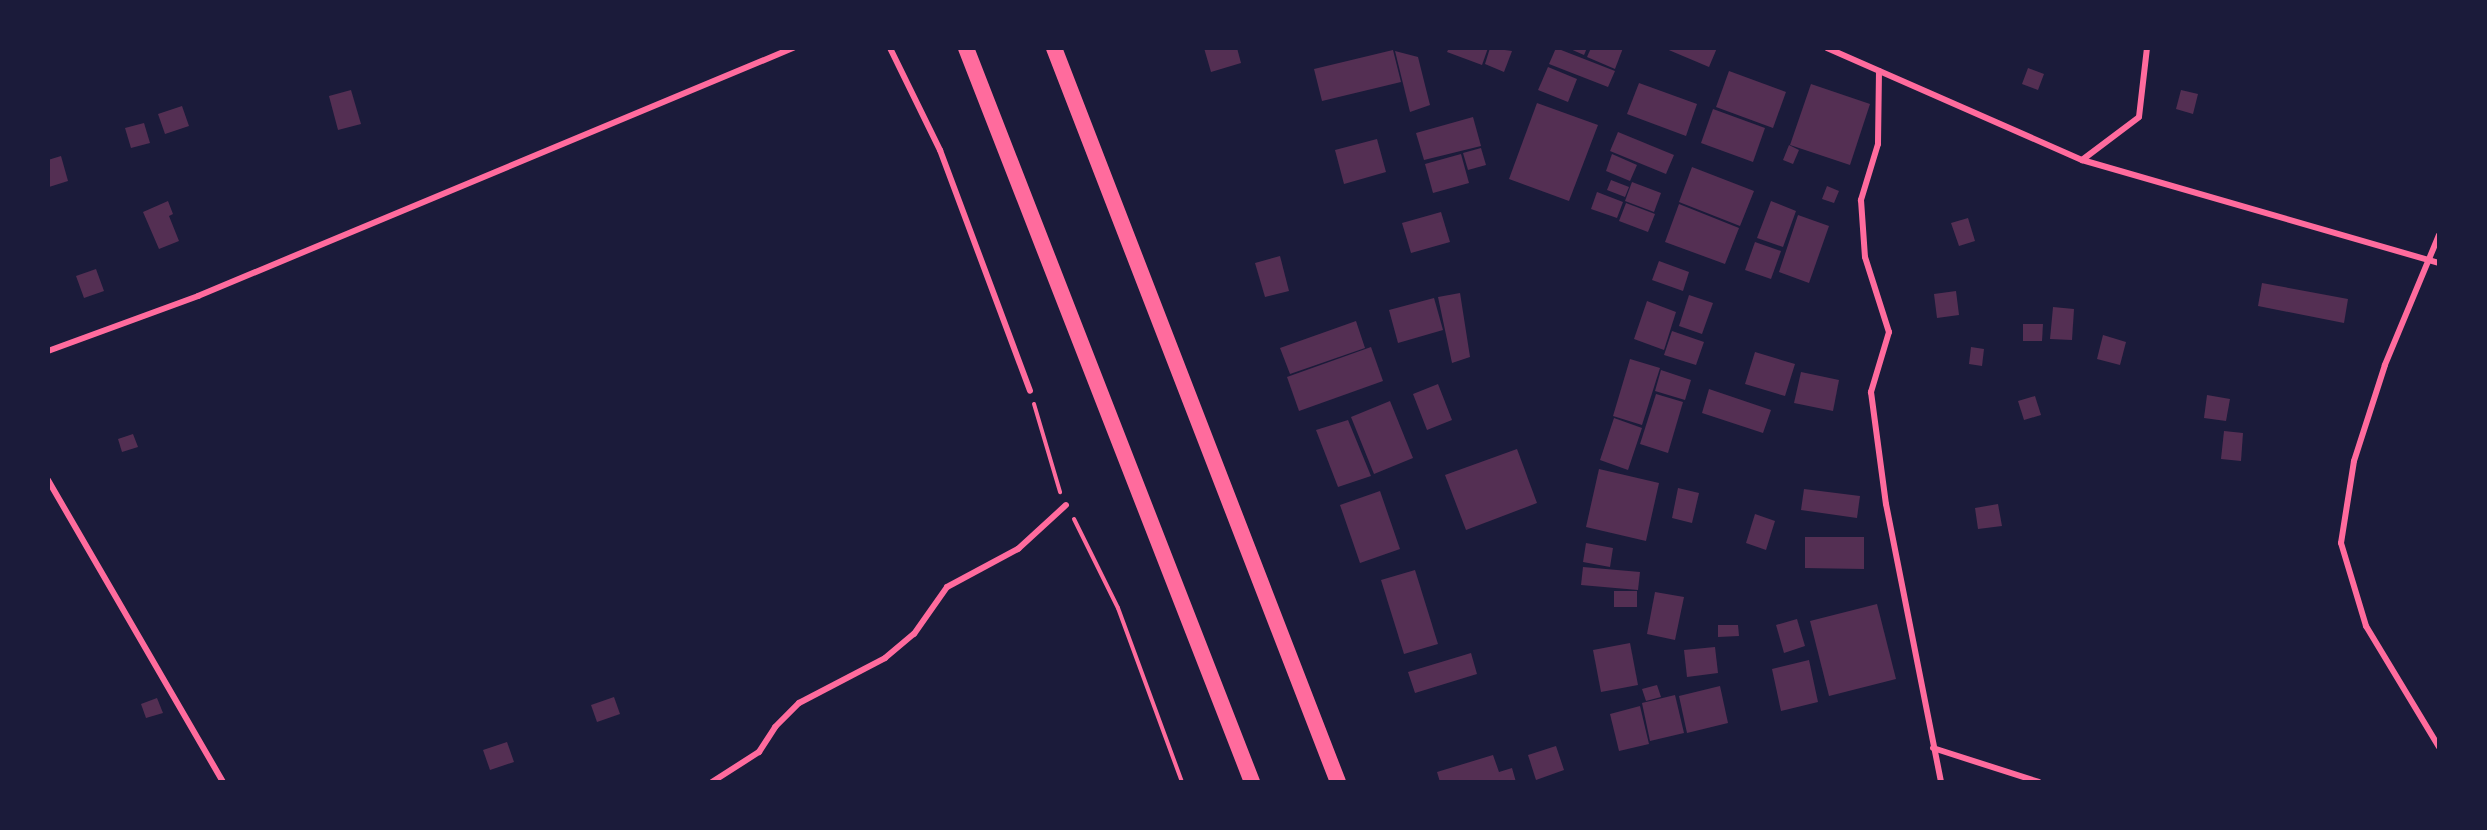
<!DOCTYPE html>
<style>
body{margin:0}
#map{position:relative;width:2487px;height:830px;overflow:hidden;background:#1b1b3a;font-family:"Noto Sans",sans-serif}
div>[style]{position:absolute}
.building>*{inset:0;background:#542f53}
.path>*{height:4px;margin:-2px;padding:0 2px;transform-origin:2px;border-radius:2px;background:#ff6b9d}
.minor>*{height:6px;margin:-3px;padding:0 3px;transform-origin:3px;border-radius:3px;background:#ff6b9d}
.trunk>*{height:16px;margin:-8px;padding:0 8px;transform-origin:8px;border-radius:8px;background:#ff6b9d}
span{translate:-50% -50%;white-space:nowrap;text-align:center;line-height:1.15;-webkit-text-stroke:6px #1b1b3a;paint-order:stroke}
.frame{position:absolute;inset:0;border:50px solid #1b1b3a;pointer-events:none}
</style>
<div id="map">
<div class="building">
<i style="clip-path:polygon(1204px 48px,1237px 48px,1241px 63px,1211px 72px)"></i>
<i style="clip-path:polygon(1449px 48px,1488px 48px,1482px 65px,1447px 52px)"></i>
<i style="clip-path:polygon(1490px 48px,1512px 51px,1504px 72px,1485px 64px)"></i>
<i style="clip-path:polygon(1556px 48px,1615px 71px,1608px 87px,1549px 64px)"></i>
<i style="clip-path:polygon(1568px 48px,1587px 48px,1584px 55px)"></i>
<i style="clip-path:polygon(1591px 48px,1623px 48px,1615px 69px,1587px 57px)"></i>
<i style="clip-path:polygon(1664px 48px,1717px 48px,1709px 67px)"></i>
<i style="clip-path:polygon(1393px 50px,1401px 82px,1322px 101px,1314px 69px)"></i>
<i style="clip-path:polygon(1395px 51px,1418px 57px,1430px 105px,1410px 112px)"></i>
<i style="clip-path:polygon(1548px 67px,1577px 79px,1568px 102px,1538px 90px)"></i>
<i style="clip-path:polygon(2028px 68px,2044px 74px,2038px 90px,2022px 84px)"></i>
<i style="clip-path:polygon(1729px 71px,1786px 92px,1773px 128px,1716px 107px)"></i>
<i style="clip-path:polygon(1639px 83px,1697px 104px,1686px 136px,1627px 114px)"></i>
<i style="clip-path:polygon(1811px 84px,1870px 104px,1850px 165px,1790px 145px)"></i>
<i style="clip-path:polygon(351px 90px,361px 124px,338px 130px,329px 96px)"></i>
<i style="clip-path:polygon(2181px 90px,2198px 94px,2193px 114px,2176px 109px)"></i>
<i style="clip-path:polygon(1537px 103px,1598px 125px,1569px 201px,1509px 179px)"></i>
<i style="clip-path:polygon(182px 106px,189px 126px,165px 134px,158px 114px)"></i>
<i style="clip-path:polygon(1713px 109px,1765px 128px,1753px 162px,1701px 143px)"></i>
<i style="clip-path:polygon(1473px 117px,1481px 146px,1424px 160px,1416px 133px)"></i>
<i style="clip-path:polygon(144px 123px,150px 143px,131px 148px,125px 128px)"></i>
<i style="clip-path:polygon(1618px 132px,1674px 155px,1666px 174px,1610px 151px)"></i>
<i style="clip-path:polygon(1377px 139px,1386px 172px,1344px 184px,1335px 150px)"></i>
<i style="clip-path:polygon(1789px 145px,1799px 150px,1793px 164px,1783px 160px)"></i>
<i style="clip-path:polygon(1481px 148px,1486px 165px,1468px 170px,1463px 153px)"></i>
<i style="clip-path:polygon(1461px 154px,1469px 183px,1433px 193px,1425px 164px)"></i>
<i style="clip-path:polygon(1612px 154px,1637px 165px,1630px 181px,1606px 171px)"></i>
<i style="clip-path:polygon(61px 156px,68px 181px,49px 187px,48px 160px)"></i>
<i style="clip-path:polygon(1692px 167px,1754px 191px,1740px 226px,1679px 202px)"></i>
<i style="clip-path:polygon(1611px 180px,1629px 187px,1625px 197px,1607px 190px)"></i>
<i style="clip-path:polygon(1632px 182px,1661px 193px,1654px 212px,1625px 201px)"></i>
<i style="clip-path:polygon(1827px 186px,1839px 191px,1834px 203px,1822px 199px)"></i>
<i style="clip-path:polygon(1597px 192px,1623px 202px,1617px 218px,1591px 209px)"></i>
<i style="clip-path:polygon(168px 201px,173px 214px,169px 216px,179px 241px,159px 249px,143px 212px)"></i>
<i style="clip-path:polygon(1771px 201px,1796px 211px,1783px 247px,1757px 238px)"></i>
<i style="clip-path:polygon(1626px 203px,1655px 214px,1648px 232px,1619px 221px)"></i>
<i style="clip-path:polygon(1679px 204px,1739px 228px,1725px 264px,1665px 242px)"></i>
<i style="clip-path:polygon(1441px 212px,1450px 242px,1411px 253px,1402px 223px)"></i>
<i style="clip-path:polygon(1798px 215px,1829px 226px,1809px 283px,1779px 272px)"></i>
<i style="clip-path:polygon(1968px 218px,1975px 241px,1959px 246px,1951px 223px)"></i>
<i style="clip-path:polygon(1755px 242px,1781px 251px,1771px 279px,1745px 270px)"></i>
<i style="clip-path:polygon(1280px 256px,1289px 291px,1265px 297px,1255px 263px)"></i>
<i style="clip-path:polygon(1659px 261px,1689px 272px,1683px 291px,1652px 280px)"></i>
<i style="clip-path:polygon(96px 269px,104px 291px,84px 298px,76px 276px)"></i>
<i style="clip-path:polygon(2262px 283px,2348px 299px,2344px 323px,2258px 306px)"></i>
<i style="clip-path:polygon(1956px 291px,1959px 315px,1937px 318px,1934px 294px)"></i>
<i style="clip-path:polygon(1460px 293px,1470px 357px,1452px 363px,1438px 297px)"></i>
<i style="clip-path:polygon(1689px 295px,1713px 303px,1702px 334px,1679px 326px)"></i>
<i style="clip-path:polygon(1434px 298px,1443px 330px,1398px 343px,1389px 310px)"></i>
<i style="clip-path:polygon(1647px 301px,1676px 312px,1664px 350px,1634px 339px)"></i>
<i style="clip-path:polygon(2053px 307px,2074px 309px,2072px 340px,2050px 339px)"></i>
<i style="clip-path:polygon(1356px 321px,1365px 348px,1290px 374px,1280px 348px)"></i>
<i style="clip-path:polygon(2023px 324px,2043px 324px,2042px 341px,2023px 341px)"></i>
<i style="clip-path:polygon(1672px 331px,1704px 342px,1696px 365px,1664px 355px)"></i>
<i style="clip-path:polygon(2103px 335px,2126px 342px,2120px 365px,2097px 359px)"></i>
<i style="clip-path:polygon(1371px 347px,1383px 381px,1299px 411px,1287px 377px)"></i>
<i style="clip-path:polygon(1971px 347px,1984px 349px,1982px 366px,1969px 364px)"></i>
<i style="clip-path:polygon(1755px 352px,1795px 364px,1785px 396px,1745px 384px)"></i>
<i style="clip-path:polygon(1630px 359px,1660px 368px,1642px 425px,1613px 416px)"></i>
<i style="clip-path:polygon(1661px 370px,1691px 380px,1685px 400px,1655px 391px)"></i>
<i style="clip-path:polygon(1801px 372px,1839px 380px,1833px 411px,1794px 403px)"></i>
<i style="clip-path:polygon(1438px 384px,1452px 420px,1427px 430px,1413px 394px)"></i>
<i style="clip-path:polygon(1709px 389px,1771px 410px,1763px 433px,1702px 413px)"></i>
<i style="clip-path:polygon(1656px 394px,1683px 402px,1668px 453px,1640px 444px)"></i>
<i style="clip-path:polygon(2207px 395px,2230px 399px,2226px 421px,2204px 418px)"></i>
<i style="clip-path:polygon(2035px 396px,2041px 415px,2024px 420px,2018px 401px)"></i>
<i style="clip-path:polygon(1390px 401px,1413px 458px,1374px 474px,1351px 417px)"></i>
<i style="clip-path:polygon(1614px 418px,1642px 428px,1628px 470px,1600px 460px)"></i>
<i style="clip-path:polygon(1348px 420px,1371px 476px,1338px 487px,1316px 430px)"></i>
<i style="clip-path:polygon(2224px 431px,2243px 433px,2241px 461px,2221px 459px)"></i>
<i style="clip-path:polygon(133px 434px,138px 447px,122px 452px,118px 439px)"></i>
<i style="clip-path:polygon(1517px 449px,1537px 503px,1466px 530px,1445px 475px)"></i>
<i style="clip-path:polygon(1599px 469px,1659px 483px,1646px 541px,1586px 527px)"></i>
<i style="clip-path:polygon(1678px 488px,1699px 493px,1692px 523px,1672px 518px)"></i>
<i style="clip-path:polygon(1804px 489px,1860px 496px,1857px 518px,1801px 510px)"></i>
<i style="clip-path:polygon(1380px 491px,1400px 549px,1360px 563px,1340px 505px)"></i>
<i style="clip-path:polygon(1998px 504px,2002px 526px,1978px 529px,1975px 508px)"></i>
<i style="clip-path:polygon(1755px 514px,1775px 521px,1766px 550px,1746px 543px)"></i>
<i style="clip-path:polygon(1805px 537px,1864px 537px,1864px 569px,1805px 568px)"></i>
<i style="clip-path:polygon(1586px 543px,1613px 548px,1610px 567px,1583px 562px)"></i>
<i style="clip-path:polygon(1583px 567px,1640px 572px,1638px 590px,1581px 585px)"></i>
<i style="clip-path:polygon(1415px 570px,1438px 644px,1404px 654px,1381px 580px)"></i>
<i style="clip-path:polygon(1614px 591px,1637px 591px,1637px 607px,1614px 607px)"></i>
<i style="clip-path:polygon(1655px 592px,1684px 597px,1675px 640px,1647px 634px)"></i>
<i style="clip-path:polygon(1877px 604px,1896px 679px,1829px 696px,1810px 621px)"></i>
<i style="clip-path:polygon(1797px 619px,1805px 646px,1784px 653px,1776px 625px)"></i>
<i style="clip-path:polygon(1718px 625px,1738px 625px,1739px 636px,1718px 637px)"></i>
<i style="clip-path:polygon(1630px 643px,1638px 685px,1601px 692px,1593px 650px)"></i>
<i style="clip-path:polygon(1715px 647px,1718px 673px,1687px 677px,1684px 650px)"></i>
<i style="clip-path:polygon(1471px 653px,1477px 674px,1415px 693px,1408px 672px)"></i>
<i style="clip-path:polygon(1809px 660px,1818px 702px,1781px 711px,1772px 669px)"></i>
<i style="clip-path:polygon(1657px 685px,1661px 697px,1646px 701px,1642px 689px)"></i>
<i style="clip-path:polygon(1720px 686px,1728px 723px,1687px 733px,1679px 696px)"></i>
<i style="clip-path:polygon(1675px 695px,1684px 733px,1650px 741px,1642px 703px)"></i>
<i style="clip-path:polygon(614px 697px,620px 714px,597px 722px,591px 705px)"></i>
<i style="clip-path:polygon(157px 698px,163px 713px,146px 718px,141px 704px)"></i>
<i style="clip-path:polygon(1640px 706px,1649px 744px,1619px 751px,1610px 714px)"></i>
<i style="clip-path:polygon(507px 742px,514px 762px,490px 770px,483px 750px)"></i>
<i style="clip-path:polygon(1556px 746px,1564px 770px,1536px 780px,1528px 755px)"></i>
<i style="clip-path:polygon(1493px 755px,1499px 772px,1512px 768px,1516px 782px,1440px 782px,1437px 772px)"></i>
</div>
<div class="path">
<i style="left:1034px;top:404px;width:92px;rotate:73.5deg"></i>
<i style="left:1074px;top:519px;width:99px;rotate:63.7deg"></i>
<i style="left:1118px;top:608px;width:185px;rotate:69.8deg"></i>
</div>
<div class="minor">
<i style="left:890px;top:48px;width:114px;rotate:63.9deg"></i>
<i style="left:940px;top:150px;width:257px;rotate:69.5deg"></i>
<i style="left:1827px;top:48px;width:279px;rotate:23.7deg"></i>
<i style="left:2082px;top:160px;width:372px;rotate:16.1deg"></i>
<i style="left:1879px;top:71px;width:73px;rotate:90.8deg"></i>
<i style="left:1878px;top:144px;width:59px;rotate:106.9deg"></i>
<i style="left:1861px;top:200px;width:57px;rotate:86deg"></i>
<i style="left:1865px;top:257px;width:79px;rotate:72.3deg"></i>
<i style="left:1889px;top:332px;width:63px;rotate:106.7deg"></i>
<i style="left:1871px;top:392px;width:113px;rotate:82.4deg"></i>
<i style="left:1886px;top:504px;width:283px;rotate:78.8deg"></i>
<i style="left:2082px;top:160px;width:71px;rotate:-37deg"></i>
<i style="left:2139px;top:117px;width:69px;rotate:-83.4deg"></i>
<i style="left:2439px;top:235px;width:141px;rotate:112.6deg"></i>
<i style="left:2385px;top:365px;width:101px;rotate:107.9deg"></i>
<i style="left:2354px;top:461px;width:83px;rotate:99deg"></i>
<i style="left:2341px;top:543px;width:87px;rotate:73.2deg"></i>
<i style="left:2366px;top:626px;width:141px;rotate:58.9deg"></i>
<i style="left:48px;top:351px;width:160px;rotate:-20.1deg"></i>
<i style="left:198px;top:296px;width:645px;rotate:-22.63deg"></i>
<i style="left:48px;top:480px;width:349px;rotate:59.9deg"></i>
<i style="left:1933px;top:748px;width:111px;rotate:17.8deg"></i>
<i style="left:712px;top:782px;width:56px;rotate:-32.6deg"></i>
<i style="left:759px;top:752px;width:30px;rotate:-57deg"></i>
<i style="left:775px;top:727px;width:34px;rotate:-45deg"></i>
<i style="left:799px;top:703px;width:97px;rotate:-27.6deg"></i>
<i style="left:885px;top:658px;width:38px;rotate:-40deg"></i>
<i style="left:914px;top:634px;width:57px;rotate:-54.9deg"></i>
<i style="left:947px;top:587px;width:81px;rotate:-28.2deg"></i>
<i style="left:1018px;top:549px;width:65px;rotate:-42.5deg"></i>
</div>
<div class="trunk">
<i style="left:966px;top:48px;width:788px;rotate:68.71deg"></i>
<i style="left:1054px;top:48px;width:787px;rotate:68.85deg"></i>
</div>
<div class="frame"></div>
</div>
